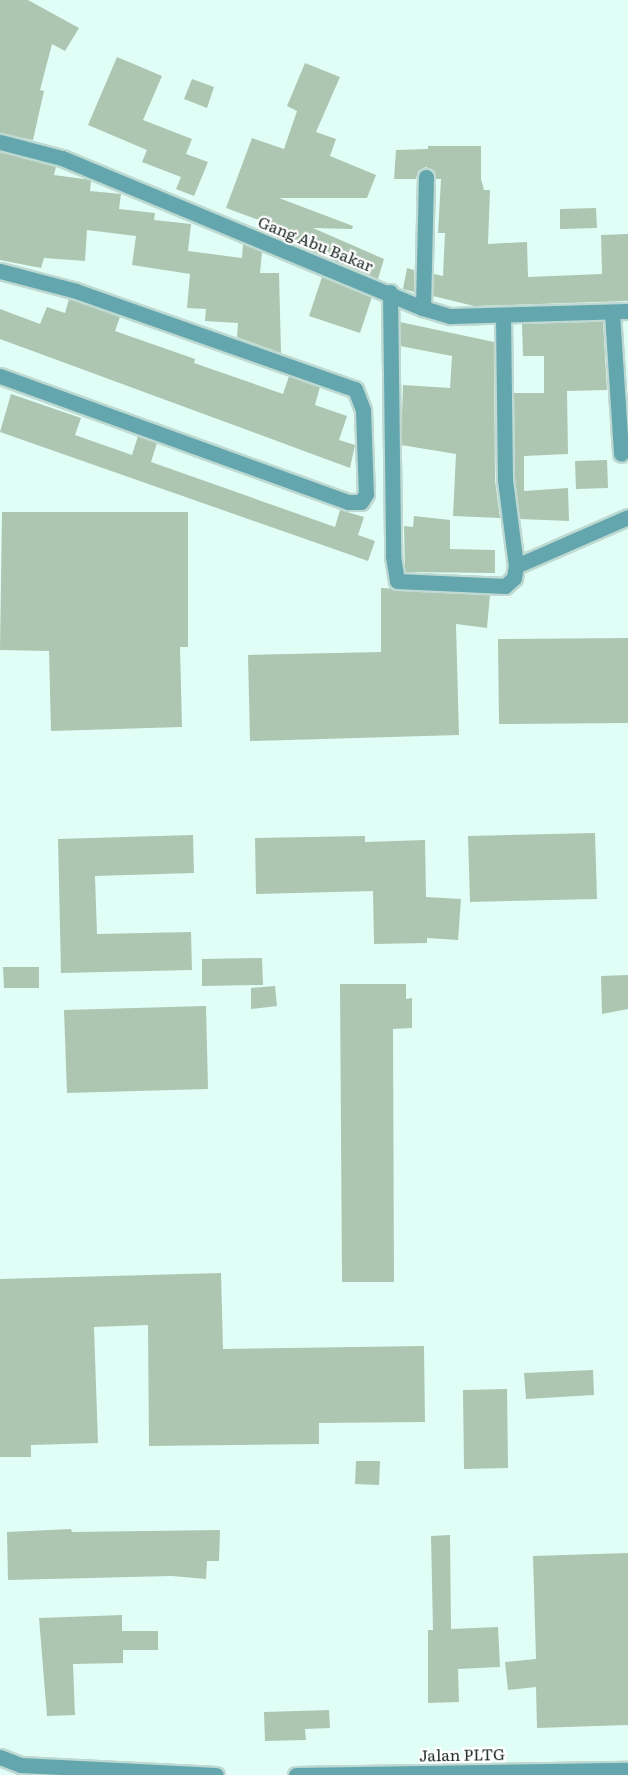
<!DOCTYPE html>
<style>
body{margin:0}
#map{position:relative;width:628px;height:1775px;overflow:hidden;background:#e1fef6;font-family:Literata,serif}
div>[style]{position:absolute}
.building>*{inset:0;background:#adc6b2}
.roads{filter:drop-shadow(2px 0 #bed9d1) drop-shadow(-2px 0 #bed9d1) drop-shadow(0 2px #bed9d1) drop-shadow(0 -2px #bed9d1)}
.street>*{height:15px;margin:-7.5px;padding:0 7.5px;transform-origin:7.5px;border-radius:7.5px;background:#63a6ad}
span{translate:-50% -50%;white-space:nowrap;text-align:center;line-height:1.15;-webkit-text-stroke:4.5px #fff;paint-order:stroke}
.street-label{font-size:16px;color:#212f2b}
</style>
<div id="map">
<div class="building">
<i style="clip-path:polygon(0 0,28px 0,79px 28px,65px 51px,52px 44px,40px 90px,44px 91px,33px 140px,0 133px)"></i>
<i style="clip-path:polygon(117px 57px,162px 76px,143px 120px,192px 139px,186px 154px,208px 162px,194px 196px,176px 189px,181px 177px,142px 162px,147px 150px,88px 125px)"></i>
<i style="clip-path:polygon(305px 63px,340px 77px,316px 132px,336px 139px,330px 156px,376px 175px,367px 198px,279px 198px,353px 226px,352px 229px,313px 228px,384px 259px,378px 279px,285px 240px,288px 227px,286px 230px,226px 208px,252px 138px,284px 149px,297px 111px,287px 106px)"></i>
<i style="clip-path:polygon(192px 79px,214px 87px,207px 108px,184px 99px)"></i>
<i style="clip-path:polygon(428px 146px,481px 146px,481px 179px,484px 190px,490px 190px,488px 244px,527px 242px,528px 277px,602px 274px,601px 235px,628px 234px,628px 301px,474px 306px,433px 296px,434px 274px,443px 276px,445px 233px,438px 233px,441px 179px,436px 179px,434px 172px,426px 167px,418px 171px,416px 179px,394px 179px,396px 150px,428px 149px)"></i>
<i style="clip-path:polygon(0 152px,56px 167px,54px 175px,91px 180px,90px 191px,121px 194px,119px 209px,155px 213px,154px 220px,191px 224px,188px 251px,242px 258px,243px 244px,262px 252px,260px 273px,279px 273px,281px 353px,237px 337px,238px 323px,205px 321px,206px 309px,187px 308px,190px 274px,132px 265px,136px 236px,87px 230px,85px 261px,44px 258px,41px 268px,0 260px)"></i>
<i style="clip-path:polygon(596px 208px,597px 228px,560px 229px,560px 209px)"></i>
<i style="clip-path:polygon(407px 268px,414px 270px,414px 292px,403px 289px)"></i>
<i style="clip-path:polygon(322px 277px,372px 297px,360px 333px,309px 316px)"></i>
<i style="clip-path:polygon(69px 299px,120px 317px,115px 331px,195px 359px,194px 363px,283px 394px,289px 376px,320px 387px,315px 405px,347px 416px,339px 440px,355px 445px,350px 468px,0 339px,0 309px,40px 324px,47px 307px,65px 313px)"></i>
<i style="clip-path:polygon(603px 321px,607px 390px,567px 391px,568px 454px,524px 456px,524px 491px,568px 488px,569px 521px,520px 519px,515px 479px,514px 393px,544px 393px,544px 356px,523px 356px,522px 324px)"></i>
<i style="clip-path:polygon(400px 322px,494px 342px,495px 480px,500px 518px,453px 516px,456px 454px,401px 445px,403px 385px,450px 388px,452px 356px,400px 346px)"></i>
<i style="clip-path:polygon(11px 394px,81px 418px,75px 435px,132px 455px,138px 436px,157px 443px,151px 462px,335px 527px,340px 510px,364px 517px,358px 535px,375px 541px,368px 561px,0 432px)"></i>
<i style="clip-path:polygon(607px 460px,608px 488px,576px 489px,575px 461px)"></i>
<i style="clip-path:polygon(2px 512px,188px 512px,188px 647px,180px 647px,182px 727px,51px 731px,49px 651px,0 650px)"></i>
<i style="clip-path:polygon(414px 516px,450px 520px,450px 549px,495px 550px,495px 573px,405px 572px,404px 526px,413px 527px)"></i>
<i style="clip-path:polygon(381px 588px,490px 595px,487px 628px,456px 624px,459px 735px,250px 741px,248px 655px,381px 652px)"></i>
<i style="clip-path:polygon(628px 638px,628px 723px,499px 724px,498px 639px)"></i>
<i style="clip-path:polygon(595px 833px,597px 899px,470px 902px,468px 836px)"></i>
<i style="clip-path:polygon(193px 835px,194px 873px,95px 876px,97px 934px,191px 932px,192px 970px,61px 973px,58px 839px)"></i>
<i style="clip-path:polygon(365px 836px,365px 842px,425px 840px,426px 897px,461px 899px,458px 940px,427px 938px,427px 943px,374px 944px,373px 891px,256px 894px,255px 838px)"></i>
<i style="clip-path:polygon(262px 958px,263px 985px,202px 986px,202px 959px)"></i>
<i style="clip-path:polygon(3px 967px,39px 967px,39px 988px,4px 988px)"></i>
<i style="clip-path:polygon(628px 975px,628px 1009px,602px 1014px,601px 976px)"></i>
<i style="clip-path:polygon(340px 984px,406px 984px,406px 999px,412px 998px,412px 1028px,393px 1029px,394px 1282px,342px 1282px)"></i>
<i style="clip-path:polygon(275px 986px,277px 1006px,251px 1009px,251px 988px)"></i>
<i style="clip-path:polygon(206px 1006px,208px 1089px,67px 1093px,64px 1010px)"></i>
<i style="clip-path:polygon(221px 1273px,223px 1349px,424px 1346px,425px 1422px,319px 1423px,319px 1444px,149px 1446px,148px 1325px,94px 1327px,98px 1443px,31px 1445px,31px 1457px,0 1457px,0 1279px)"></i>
<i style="clip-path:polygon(593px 1370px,594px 1395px,526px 1399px,524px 1373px)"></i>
<i style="clip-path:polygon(507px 1389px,508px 1468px,464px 1469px,463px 1390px)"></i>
<i style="clip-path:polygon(356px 1461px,380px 1461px,379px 1485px,355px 1484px)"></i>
<i style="clip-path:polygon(71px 1529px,72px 1532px,220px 1530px,219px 1561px,207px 1561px,206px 1579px,172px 1576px,8px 1580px,7px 1532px)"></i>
<i style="clip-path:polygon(450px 1535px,451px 1629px,498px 1627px,500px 1667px,458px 1669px,459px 1702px,428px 1703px,428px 1630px,433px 1630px,431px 1536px)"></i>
<i style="clip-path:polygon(628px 1553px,628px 1725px,537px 1728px,536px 1687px,508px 1690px,505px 1662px,536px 1659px,533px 1556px)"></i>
<i style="clip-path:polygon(122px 1615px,122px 1631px,158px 1631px,158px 1650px,123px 1650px,123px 1663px,73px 1664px,75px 1715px,47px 1716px,39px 1618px)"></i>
<i style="clip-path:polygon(329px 1710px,330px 1728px,305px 1729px,306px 1740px,265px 1741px,264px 1712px)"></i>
</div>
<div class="roads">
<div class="street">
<i style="left:0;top:142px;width:64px;rotate:14.5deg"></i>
<i style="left:62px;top:158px;width:391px;rotate:22.6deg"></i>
<i style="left:423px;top:308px;width:28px;rotate:17deg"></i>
<i style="left:450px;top:316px;width:178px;rotate:-1.6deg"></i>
<i style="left:0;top:271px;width:79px;rotate:14.7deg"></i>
<i style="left:76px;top:291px;width:296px;rotate:19.4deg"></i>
<i style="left:355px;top:389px;width:22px;rotate:69deg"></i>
<i style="left:363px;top:410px;width:84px;rotate:88deg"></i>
<i style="left:366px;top:494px;width:9px;rotate:122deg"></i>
<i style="left:361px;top:502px;width:13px;rotate:180deg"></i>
<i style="left:348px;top:502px;width:370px;rotate:-160.1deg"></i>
<i style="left:390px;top:292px;width:264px;rotate:89.3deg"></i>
<i style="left:393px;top:556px;width:25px;rotate:81deg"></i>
<i style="left:397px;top:581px;width:108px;rotate:2.7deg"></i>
<i style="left:505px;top:586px;width:12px;rotate:-42deg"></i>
<i style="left:514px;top:578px;width:12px;rotate:-81deg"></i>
<i style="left:516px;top:566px;width:122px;rotate:-23.6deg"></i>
<i style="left:423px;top:308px;width:131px;rotate:-88.7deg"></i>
<i style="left:612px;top:313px;width:141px;rotate:86.3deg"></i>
<i style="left:503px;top:317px;width:163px;rotate:89.3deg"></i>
<i style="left:505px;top:480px;width:87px;rotate:82.7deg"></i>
<i style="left:0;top:1757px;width:22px;rotate:21deg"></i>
<i style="left:21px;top:1765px;width:195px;rotate:2.9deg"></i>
<i style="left:296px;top:1775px;width:332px;rotate:-0.9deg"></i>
</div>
</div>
<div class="street-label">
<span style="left:316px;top:243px;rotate:22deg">Gang Abu Bakar</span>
<span style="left:462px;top:1754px;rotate:-1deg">Jalan PLTG</span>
</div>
</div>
